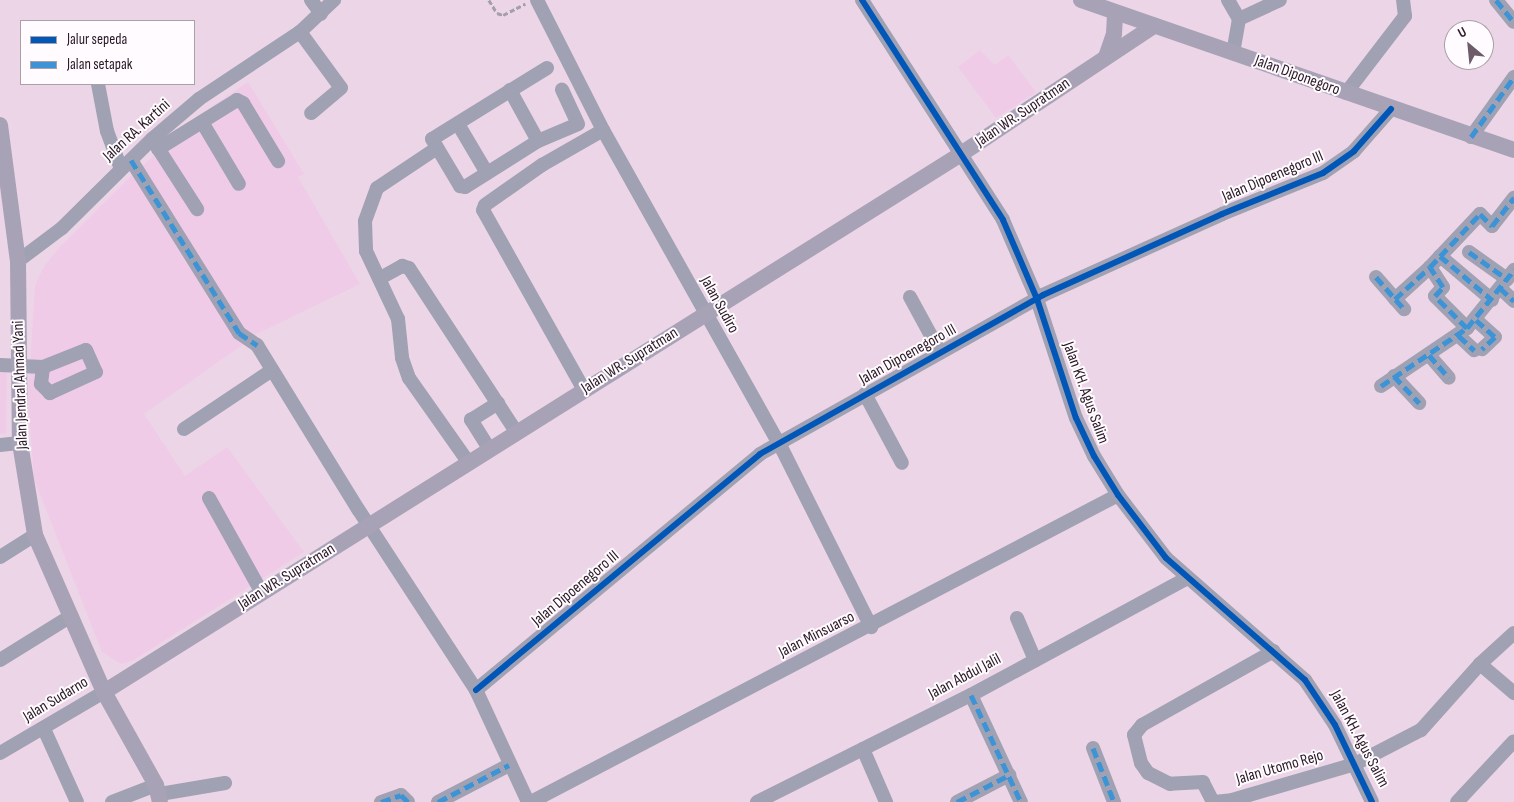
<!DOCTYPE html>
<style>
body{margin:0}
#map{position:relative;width:1514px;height:802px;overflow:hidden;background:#ecd5e7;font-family:"Sofia Sans Condensed",sans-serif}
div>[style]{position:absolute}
.built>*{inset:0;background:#efcbe8}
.path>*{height:2.5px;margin-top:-1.25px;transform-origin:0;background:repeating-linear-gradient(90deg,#a39fad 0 5px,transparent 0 7.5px)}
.minor>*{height:14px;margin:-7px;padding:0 7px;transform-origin:7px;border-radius:7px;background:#a0a1b3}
.major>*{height:16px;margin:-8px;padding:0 8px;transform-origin:8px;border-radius:8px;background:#a8a2b7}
.quiet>*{height:5px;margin-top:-2.5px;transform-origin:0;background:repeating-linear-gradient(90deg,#3c93d6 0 10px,transparent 0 15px)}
.cycleway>*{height:6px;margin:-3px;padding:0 3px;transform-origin:3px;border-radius:3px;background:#0057b8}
span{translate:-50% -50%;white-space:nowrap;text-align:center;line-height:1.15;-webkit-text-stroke:4px #fffbfe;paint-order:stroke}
.street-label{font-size:16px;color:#281925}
.legend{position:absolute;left:20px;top:20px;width:175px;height:65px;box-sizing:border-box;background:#fffbfe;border:1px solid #a9a1a7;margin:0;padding:6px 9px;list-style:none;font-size:15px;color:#281925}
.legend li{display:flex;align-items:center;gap:10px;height:25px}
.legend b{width:25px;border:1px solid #a9a1a7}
.north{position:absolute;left:1444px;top:20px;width:50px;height:50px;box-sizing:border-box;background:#fffbfe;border:1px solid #a9a1a7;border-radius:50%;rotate:332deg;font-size:14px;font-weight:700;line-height:20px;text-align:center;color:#281925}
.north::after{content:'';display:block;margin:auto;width:18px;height:22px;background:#6d5b69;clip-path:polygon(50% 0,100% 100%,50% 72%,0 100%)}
</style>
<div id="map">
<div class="built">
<i style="clip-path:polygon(980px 50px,995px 65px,1008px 55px,1036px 92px,996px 118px,958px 67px)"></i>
<i style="clip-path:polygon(248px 82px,304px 174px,298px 177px,360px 284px,246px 339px,140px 168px,199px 115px)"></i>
<i style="clip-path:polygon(134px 173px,245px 343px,144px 414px,185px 476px,227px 447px,304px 552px,132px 661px,121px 664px,102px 652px,34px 479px,28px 397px,35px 285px,45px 265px,58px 249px)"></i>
<i style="clip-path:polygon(0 358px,7px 359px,6px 433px,0 434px)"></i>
</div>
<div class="path">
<i style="left:489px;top:0;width:15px;rotate:58deg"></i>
<i style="left:497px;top:13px;width:6px;rotate:18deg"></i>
<i style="left:503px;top:15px;width:25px;rotate:-27deg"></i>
</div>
<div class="minor">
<i style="left:311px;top:0;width:17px;rotate:54deg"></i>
<i style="left:537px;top:0;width:146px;rotate:63.1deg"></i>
<i style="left:603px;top:130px;width:359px;rotate:60.7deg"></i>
<i style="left:779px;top:443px;width:206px;rotate:63.4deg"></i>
<i style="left:862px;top:0;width:261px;rotate:57.3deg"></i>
<i style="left:1003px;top:220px;width:86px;rotate:66.7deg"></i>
<i style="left:1037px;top:299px;width:125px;rotate:71.9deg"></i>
<i style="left:1076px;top:418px;width:42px;rotate:64.7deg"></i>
<i style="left:1094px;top:456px;width:46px;rotate:58.4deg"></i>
<i style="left:1118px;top:495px;width:79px;rotate:52.7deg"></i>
<i style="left:1166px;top:558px;width:185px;rotate:41.3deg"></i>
<i style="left:1305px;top:680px;width:54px;rotate:56.3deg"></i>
<i style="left:1335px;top:725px;width:85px;rotate:64.3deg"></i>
<i style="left:1228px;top:0;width:22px;rotate:60deg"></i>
<i style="left:1239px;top:19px;width:35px;rotate:100deg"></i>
<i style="left:1496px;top:0;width:28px;rotate:51deg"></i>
<i style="left:1239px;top:19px;width:45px;rotate:-24.9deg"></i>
<i style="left:300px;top:32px;width:69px;rotate:53.8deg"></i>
<i style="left:341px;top:88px;width:39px;rotate:140deg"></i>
<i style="left:547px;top:68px;width:135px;rotate:148.3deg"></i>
<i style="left:432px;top:139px;width:55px;rotate:59.2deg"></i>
<i style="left:460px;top:186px;width:5px;rotate:11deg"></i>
<i style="left:465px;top:187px;width:86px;rotate:-32.2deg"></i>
<i style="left:538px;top:141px;width:43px;rotate:-23deg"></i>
<i style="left:578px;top:124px;width:38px;rotate:-115deg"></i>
<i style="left:98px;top:84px;width:48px;rotate:79.2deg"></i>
<i style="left:107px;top:131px;width:40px;rotate:69.8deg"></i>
<i style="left:510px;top:90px;width:58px;rotate:61.2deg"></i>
<i style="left:1346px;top:93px;width:97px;rotate:-52.5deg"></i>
<i style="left:1405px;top:16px;width:16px;rotate:-97deg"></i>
<i style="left:202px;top:122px;width:72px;rotate:59.2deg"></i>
<i style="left:458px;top:124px;width:57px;rotate:59.4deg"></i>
<i style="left:1471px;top:137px;width:74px;rotate:-54.4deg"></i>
<i style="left:154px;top:142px;width:80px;rotate:57.3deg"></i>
<i style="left:437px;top:148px;width:72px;rotate:146.3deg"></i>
<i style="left:377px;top:188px;width:35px;rotate:110deg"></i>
<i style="left:365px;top:221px;width:30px;rotate:88deg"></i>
<i style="left:366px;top:251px;width:75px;rotate:64.8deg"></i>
<i style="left:398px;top:319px;width:39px;rotate:84deg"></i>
<i style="left:402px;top:358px;width:21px;rotate:71deg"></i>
<i style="left:409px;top:378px;width:104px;rotate:54.8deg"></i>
<i style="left:158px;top:149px;width:93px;rotate:-31.8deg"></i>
<i style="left:237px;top:100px;width:7px;rotate:27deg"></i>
<i style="left:243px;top:103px;width:68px;rotate:58.9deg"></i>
<i style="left:131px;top:160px;width:204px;rotate:58deg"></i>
<i style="left:239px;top:333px;width:22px;rotate:34deg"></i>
<i style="left:257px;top:345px;width:193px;rotate:58.4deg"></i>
<i style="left:358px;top:509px;width:216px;rotate:56.9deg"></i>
<i style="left:476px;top:690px;width:123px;rotate:65.1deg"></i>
<i style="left:1469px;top:252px;width:47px;rotate:35.4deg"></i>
<i style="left:1440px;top:256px;width:68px;rotate:40.2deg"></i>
<i style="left:18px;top:261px;width:55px;rotate:-36.9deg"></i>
<i style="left:62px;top:228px;width:127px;rotate:-44.7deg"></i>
<i style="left:152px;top:139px;width:62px;rotate:-40.4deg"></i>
<i style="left:199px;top:99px;width:121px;rotate:-33.6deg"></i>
<i style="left:300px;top:32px;width:47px;rotate:-43.3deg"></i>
<i style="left:384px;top:276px;width:21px;rotate:-29deg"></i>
<i style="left:402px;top:266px;width:7px;rotate:16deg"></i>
<i style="left:409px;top:268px;width:197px;rotate:56.8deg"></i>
<i style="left:1376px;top:277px;width:43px;rotate:48.8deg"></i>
<i style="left:1500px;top:288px;width:19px;rotate:43deg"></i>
<i style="left:910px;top:297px;width:63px;rotate:61.4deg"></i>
<i style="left:1395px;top:299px;width:47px;rotate:-42.4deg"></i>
<i style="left:1476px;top:320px;width:25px;rotate:42deg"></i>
<i style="left:1495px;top:337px;width:18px;rotate:137deg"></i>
<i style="left:1467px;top:328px;width:45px;rotate:-135deg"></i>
<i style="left:1435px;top:296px;width:12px;rotate:-48deg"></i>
<i style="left:1443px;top:287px;width:24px;rotate:-123deg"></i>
<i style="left:1430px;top:267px;width:73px;rotate:-46.7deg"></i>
<i style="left:1480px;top:214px;width:17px;rotate:45deg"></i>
<i style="left:1492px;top:226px;width:36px;rotate:-52deg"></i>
<i style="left:1459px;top:336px;width:21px;rotate:43deg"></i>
<i style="left:1429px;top:355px;width:30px;rotate:49deg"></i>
<i style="left:0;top:365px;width:43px;rotate:2.7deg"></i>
<i style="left:43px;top:367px;width:46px;rotate:-21.6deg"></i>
<i style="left:86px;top:350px;width:24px;rotate:66deg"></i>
<i style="left:96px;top:372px;width:51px;rotate:155.5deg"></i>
<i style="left:50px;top:393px;width:13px;rotate:-135deg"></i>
<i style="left:41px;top:384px;width:17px;rotate:-83deg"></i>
<i style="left:1394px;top:376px;width:37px;rotate:47deg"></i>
<i style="left:1381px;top:386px;width:104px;rotate:-34deg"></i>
<i style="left:1467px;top:328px;width:75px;rotate:-51deg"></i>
<i style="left:584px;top:390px;width:206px;rotate:-119.3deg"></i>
<i style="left:483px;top:210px;width:5px;rotate:-68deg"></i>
<i style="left:485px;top:205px;width:70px;rotate:-35.1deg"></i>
<i style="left:542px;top:165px;width:70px;rotate:-29.8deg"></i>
<i style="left:865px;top:394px;width:78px;rotate:61.8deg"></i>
<i style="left:184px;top:429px;width:106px;rotate:-33.8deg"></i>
<i style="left:0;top:445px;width:20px;rotate:-6deg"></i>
<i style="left:490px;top:450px;width:36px;rotate:-122deg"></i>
<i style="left:471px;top:420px;width:32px;rotate:-32deg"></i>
<i style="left:209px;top:498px;width:109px;rotate:60.8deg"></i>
<i style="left:0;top:557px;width:41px;rotate:-32.2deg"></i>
<i style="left:1017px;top:618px;width:46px;rotate:66.8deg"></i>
<i style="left:0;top:660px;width:84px;rotate:-31.8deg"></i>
<i style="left:1480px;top:664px;width:45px;rotate:40.5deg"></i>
<i style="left:476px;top:690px;width:369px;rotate:-39.7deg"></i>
<i style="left:760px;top:454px;width:325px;rotate:-29.3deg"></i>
<i style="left:1043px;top:295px;width:196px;rotate:-24.3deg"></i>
<i style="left:1222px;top:214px;width:109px;rotate:-22.1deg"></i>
<i style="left:1323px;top:173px;width:38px;rotate:-35deg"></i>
<i style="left:1354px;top:151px;width:56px;rotate:-48.6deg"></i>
<i style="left:971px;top:695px;width:118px;rotate:65deg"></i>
<i style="left:44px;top:729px;width:80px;rotate:65.7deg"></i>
<i style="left:1093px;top:748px;width:58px;rotate:68.7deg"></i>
<i style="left:863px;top:749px;width:58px;rotate:66.5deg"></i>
<i style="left:0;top:753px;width:121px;rotate:-30.4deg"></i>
<i style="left:160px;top:794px;width:66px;rotate:-9.6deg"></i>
<i style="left:112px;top:802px;width:47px;rotate:-21.1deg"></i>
<i style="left:381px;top:802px;width:21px;rotate:-19deg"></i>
<i style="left:401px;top:795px;width:10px;rotate:45deg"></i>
<i style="left:438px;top:802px;width:80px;rotate:-27.5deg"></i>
<i style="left:531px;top:802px;width:662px;rotate:-27.61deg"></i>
<i style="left:757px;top:802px;width:239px;rotate:-26.6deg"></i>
<i style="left:971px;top:695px;width:246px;rotate:-28.4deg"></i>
<i style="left:957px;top:802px;width:59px;rotate:-27.4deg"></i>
<i style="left:1213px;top:802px;width:22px;rotate:-117deg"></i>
<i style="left:1203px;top:782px;width:33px;rotate:177deg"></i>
<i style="left:1170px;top:784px;width:25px;rotate:-153deg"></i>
<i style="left:1148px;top:773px;width:12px;rotate:-125deg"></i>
<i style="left:1141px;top:763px;width:29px;rotate:-104deg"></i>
<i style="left:1134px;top:735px;width:13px;rotate:-51deg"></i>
<i style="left:1142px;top:725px;width:151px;rotate:-29.3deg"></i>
<i style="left:1214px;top:802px;width:18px;rotate:-6deg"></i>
<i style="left:1232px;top:800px;width:128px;rotate:-16.3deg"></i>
<i style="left:1355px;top:764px;width:74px;rotate:-27.3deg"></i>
<i style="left:1421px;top:730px;width:89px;rotate:-48.2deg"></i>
<i style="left:1480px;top:664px;width:46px;rotate:-42.4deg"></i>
<i style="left:1457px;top:802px;width:83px;rotate:-46.9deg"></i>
</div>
<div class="major">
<i style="left:1081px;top:0;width:458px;rotate:19.1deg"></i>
<i style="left:1106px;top:57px;width:24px;rotate:-71deg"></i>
<i style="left:1114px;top:34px;width:21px;rotate:-87deg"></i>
<i style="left:0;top:125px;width:137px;rotate:82.5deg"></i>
<i style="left:18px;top:261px;width:182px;rotate:89.4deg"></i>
<i style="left:20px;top:443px;width:93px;rotate:80.7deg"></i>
<i style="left:35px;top:535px;width:171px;rotate:66.3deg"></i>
<i style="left:104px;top:692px;width:107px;rotate:60.8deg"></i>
<i style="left:156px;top:785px;width:17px;rotate:77deg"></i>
<i style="left:104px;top:692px;width:1012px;rotate:-32.12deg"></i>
<i style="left:961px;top:154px;width:232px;rotate:-33.6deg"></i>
</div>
<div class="quiet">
<i style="left:1496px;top:0;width:28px;rotate:51deg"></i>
<i style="left:1471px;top:137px;width:74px;rotate:-54.4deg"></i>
<i style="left:131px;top:160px;width:204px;rotate:58deg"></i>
<i style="left:239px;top:333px;width:22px;rotate:34deg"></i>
<i style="left:1469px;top:252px;width:47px;rotate:35.4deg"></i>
<i style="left:1440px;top:256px;width:68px;rotate:40.2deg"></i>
<i style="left:1376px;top:277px;width:43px;rotate:48.8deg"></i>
<i style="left:1500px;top:288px;width:19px;rotate:43deg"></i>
<i style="left:1395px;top:299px;width:47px;rotate:-42.4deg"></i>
<i style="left:1476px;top:320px;width:25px;rotate:42deg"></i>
<i style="left:1495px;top:337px;width:18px;rotate:137deg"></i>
<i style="left:1467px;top:328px;width:45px;rotate:-135deg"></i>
<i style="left:1435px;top:296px;width:12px;rotate:-48deg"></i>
<i style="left:1443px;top:287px;width:24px;rotate:-123deg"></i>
<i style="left:1430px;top:267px;width:73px;rotate:-46.7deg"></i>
<i style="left:1480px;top:214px;width:17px;rotate:45deg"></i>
<i style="left:1492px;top:226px;width:36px;rotate:-52deg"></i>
<i style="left:1459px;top:336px;width:21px;rotate:43deg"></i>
<i style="left:1429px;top:355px;width:30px;rotate:49deg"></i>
<i style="left:1394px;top:376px;width:37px;rotate:47deg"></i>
<i style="left:1381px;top:386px;width:104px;rotate:-34deg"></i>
<i style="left:1467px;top:328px;width:75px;rotate:-51deg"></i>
<i style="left:971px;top:695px;width:118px;rotate:65deg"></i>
<i style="left:1093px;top:748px;width:58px;rotate:68.7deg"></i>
<i style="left:381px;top:802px;width:21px;rotate:-19deg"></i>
<i style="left:401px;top:795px;width:10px;rotate:45deg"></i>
<i style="left:438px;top:802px;width:80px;rotate:-27.5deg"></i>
<i style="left:957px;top:802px;width:59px;rotate:-27.4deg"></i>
</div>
<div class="cycleway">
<i style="left:862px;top:0;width:261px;rotate:57.3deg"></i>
<i style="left:1003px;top:220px;width:86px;rotate:66.7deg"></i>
<i style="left:1037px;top:299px;width:125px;rotate:71.9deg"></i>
<i style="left:1076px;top:418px;width:42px;rotate:64.7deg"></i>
<i style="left:1094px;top:456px;width:46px;rotate:58.4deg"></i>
<i style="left:1118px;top:495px;width:79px;rotate:52.7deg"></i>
<i style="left:1166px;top:558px;width:185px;rotate:41.3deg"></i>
<i style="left:1305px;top:680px;width:54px;rotate:56.3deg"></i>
<i style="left:1335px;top:725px;width:85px;rotate:64.3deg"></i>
<i style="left:476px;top:690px;width:369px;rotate:-39.7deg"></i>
<i style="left:760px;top:454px;width:325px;rotate:-29.3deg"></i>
<i style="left:1043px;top:295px;width:196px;rotate:-24.3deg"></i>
<i style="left:1222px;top:214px;width:109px;rotate:-22.1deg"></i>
<i style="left:1323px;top:173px;width:38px;rotate:-35deg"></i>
<i style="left:1354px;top:151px;width:56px;rotate:-48.6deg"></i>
</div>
<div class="street-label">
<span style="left:1297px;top:76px;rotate:20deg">Jalan Diponegoro</span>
<span style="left:1023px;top:113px;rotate:-34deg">Jalan WR. Supratman</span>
<span style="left:137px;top:131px;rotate:-42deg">Jalan RA. Kartini</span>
<span style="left:1273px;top:177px;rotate:-23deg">Jalan Dipoenegoro III</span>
<span style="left:719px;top:305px;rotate:61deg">Jalan Sudiro</span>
<span style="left:908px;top:355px;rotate:-29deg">Jalan Dipoenegoro III</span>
<span style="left:630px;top:361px;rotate:-32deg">Jalan WR. Supratman</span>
<span style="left:21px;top:385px;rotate:-92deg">Jalan Jendral Ahmad Yani</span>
<span style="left:1085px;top:393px;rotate:70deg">Jalan KH. Agus Salim</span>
<span style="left:287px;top:577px;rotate:-32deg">Jalan WR. Supratman</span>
<span style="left:576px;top:589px;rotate:-40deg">Jalan Dipoenegoro III</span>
<span style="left:817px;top:635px;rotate:-27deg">Jalan Minsuarso</span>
<span style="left:965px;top:677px;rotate:-28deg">Jalan Abdul Jalil</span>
<span style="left:56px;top:700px;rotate:-31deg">Jalan Sudarno</span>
<span style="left:1359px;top:739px;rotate:62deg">Jalan KH. Agus Salim</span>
<span style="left:1280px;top:768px;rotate:-16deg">Jalan Utomo Rejo</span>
</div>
<ul class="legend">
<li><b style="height:6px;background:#0057b8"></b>Jalur sepeda</li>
<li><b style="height:6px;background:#3c93d6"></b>Jalan setapak</li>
</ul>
<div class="north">U</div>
</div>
